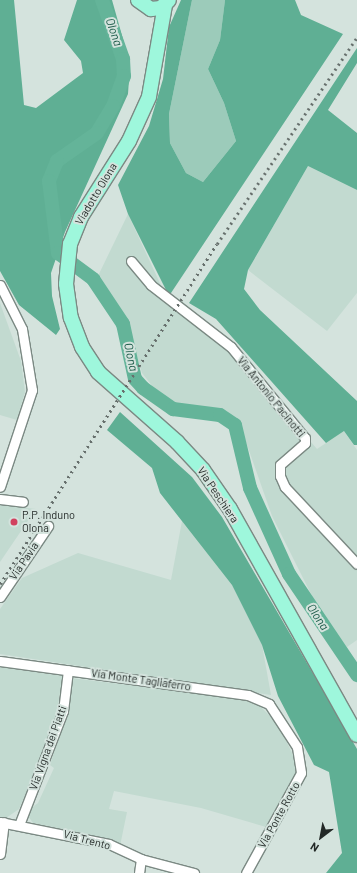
<!DOCTYPE html>
<style>
body{margin:0}
#map{position:relative;width:357px;height:873px;overflow:hidden;background:#d4e3dd;font-family:Barlow,sans-serif}
div>[style]{position:absolute}
.built>*{inset:0;background:#c2dad0}
.green>*{inset:0;background:#9ccbba}
.forest>*{inset:0;background:#5faf94}
.river>*{height:14px;margin:-7px;padding:0 7px;transform-origin:7px;border-radius:7px;background:#64b499}
.roads{filter:drop-shadow(1px 0 #7b8983) drop-shadow(-1px 0 #7b8983) drop-shadow(0 1px #7b8983) drop-shadow(0 -1px #7b8983)}
.street>*{height:9px;margin:-4.5px;padding:0 4.5px;transform-origin:4.5px;border-radius:4.5px;background:#fff}
.primary>*{height:14px;margin:-7px;padding:0 7px;transform-origin:7px;border-radius:7px;background:#9ef7dc}
.rail>*{height:2.5px;margin-top:-1.25px;transform-origin:0;background:repeating-linear-gradient(90deg,#666f6c 0 2px,transparent 0 6px)}
.dots>*{width:11px;height:11px;translate:-50% -50%;box-sizing:border-box;border:2px solid #d4e3dd;border-radius:50%}
span{translate:-50% -50%;white-space:nowrap;text-align:center;line-height:1.15;-webkit-text-stroke:4px #d4e3dd;paint-order:stroke}
.street-label{font-size:11px;color:#232927}
.poi-label{font-size:11px;color:#232927}
.left{translate:0 -50%;text-align:left}
.water-label{font-size:12px;color:#1b5a48;font-style:italic}
.north{position:absolute;left:301px;top:817px;width:40px;height:40px;-webkit-text-stroke:3px #d4e3dd;paint-order:stroke;rotate:212deg;font-size:11px;font-weight:700;line-height:16px;text-align:center;color:#232927}
.north::after{content:'';display:block;margin:auto;width:14px;height:18px;background:#232927;clip-path:polygon(50% 0,100% 100%,50% 72%,0 100%)}
</style>
<div id="map">
<div class="built">
<i style="clip-path:polygon(308px 166px,357px 190px,357px 293px,327px 331px,248px 270px)"></i>
<i style="clip-path:polygon(128px 214px,164px 292px,230px 348px,317px 449px,344px 431px,357px 450px,357px 640px,347px 647px,321px 614px,272px 516px,240px 425px,222px 411px,184px 407px,161px 397px,142px 373px,127px 323px,97px 278px)"></i>
<i style="clip-path:polygon(0 303px,21px 361px,25px 392px,17px 420px,0 415px)"></i>
<i style="clip-path:polygon(0 505px,36px 509px,0 562px)"></i>
<i style="clip-path:polygon(182px 521px,232px 585px,262px 645px,271px 695px,0 654px,0 609px,22px 578px,78px 553px,171px 580px)"></i>
<i style="clip-path:polygon(0 667px,63px 676px,56px 716px,34px 774px,19px 809px,6px 818px,0 817px)"></i>
<i style="clip-path:polygon(71px 678px,243px 699px,260px 706px,278px 724px,293px 755px,296px 777px,266px 827px,201px 808px,114px 791px,109px 809px,127px 812px,120px 846px,92px 835px,33px 823px,28px 816px,30px 809px,38px 803px,54px 768px,50px 765px,67px 712px)"></i>
</div>
<div class="green">
<i style="clip-path:polygon(192px 0,225px 0,220px 40px,208px 69px,224px 103px,236px 141px,203px 182px,186px 173px,170px 143px,169px 114px)"></i>
</div>
<div class="forest">
<i style="clip-path:polygon(0 0,14px 0,24px 105px,36px 108px,83px 73px,81px 61px,64px 40px,77px 0,112px 0,130px 64px,128px 94px,65px 232px,51px 273px,52px 296px,60px 329px,56px 335px,19px 305px,0 271px)"></i>
<i style="clip-path:polygon(181px 0,192px 0,169px 114px,170px 143px,186px 173px,203px 182px,236px 141px,224px 103px,208px 69px,220px 40px,225px 0,295px 0,301px 15px,343px 34px,169px 296px,128px 214px,118px 185px,149px 126px,163px 79px,169px 27px)"></i>
<i style="clip-path:polygon(357px 48px,357px 63px,328px 110px,357px 133px,357px 190px,308px 166px,248px 270px,244px 289px,260px 310px,357px 401px,357px 445px,354px 445px,344px 431px,326px 443px,216px 319px,189px 303px)"></i>
<i style="clip-path:polygon(120px 412px,192px 477px,222px 517px,357px 749px,357px 873px,326px 873px,342px 853px,329px 772px,314px 765px,278px 696px,262px 645px,232px 585px,160px 493px,152px 468px,107px 430px)"></i>
</div>
<div class="river">
<i style="left:102px;top:0;width:63px;rotate:70.4deg"></i>
<i style="left:123px;top:59px;width:17px;rotate:87deg"></i>
<i style="left:124px;top:76px;width:32px;rotate:110deg"></i>
<i style="left:113px;top:106px;width:31px;rotate:121deg"></i>
<i style="left:97px;top:133px;width:49px;rotate:145deg"></i>
<i style="left:57px;top:161px;width:22px;rotate:112deg"></i>
<i style="left:49px;top:181px;width:73px;rotate:82.9deg"></i>
<i style="left:58px;top:253px;width:44px;rotate:36.6deg"></i>
<i style="left:93px;top:279px;width:54px;rotate:56.3deg"></i>
<i style="left:123px;top:324px;width:56px;rotate:77.7deg"></i>
<i style="left:135px;top:379px;width:12px;rotate:48deg"></i>
<i style="left:143px;top:388px;width:37px;rotate:35deg"></i>
<i style="left:173px;top:409px;width:47px;rotate:7.3deg"></i>
<i style="left:220px;top:415px;width:18px;rotate:34deg"></i>
<i style="left:235px;top:425px;width:65px;rotate:76.6deg"></i>
<i style="left:250px;top:488px;width:94px;rotate:65.6deg"></i>
<i style="left:289px;top:574px;width:122px;rotate:56deg"></i>
</div>
<div class="roads">
<div class="street">
<i style="left:131px;top:261px;width:31px;rotate:50deg"></i>
<i style="left:151px;top:285px;width:101px;rotate:37.8deg"></i>
<i style="left:231px;top:347px;width:117px;rotate:50.9deg"></i>
<i style="left:305px;top:438px;width:5px;rotate:90deg"></i>
<i style="left:305px;top:443px;width:33px;rotate:139deg"></i>
<i style="left:280px;top:465px;width:11px;rotate:90deg"></i>
<i style="left:280px;top:476px;width:12px;rotate:66deg"></i>
<i style="left:285px;top:487px;width:105px;rotate:46.9deg"></i>
<i style="left:0;top:285px;width:49px;rotate:63.4deg"></i>
<i style="left:22px;top:329px;width:62px;rotate:80.7deg"></i>
<i style="left:32px;top:390px;width:102px;rotate:108.3deg"></i>
<i style="left:0;top:499px;width:23px;rotate:7deg"></i>
<i style="left:0;top:597px;width:86px;rotate:-55.9deg"></i>
<i style="left:0;top:661px;width:250px;rotate:7.8deg"></i>
<i style="left:248px;top:695px;width:23px;rotate:23deg"></i>
<i style="left:269px;top:704px;width:51px;rotate:56.9deg"></i>
<i style="left:297px;top:747px;width:26px;rotate:81deg"></i>
<i style="left:301px;top:773px;width:114px;rotate:118.8deg"></i>
<i style="left:0;top:822px;width:111px;rotate:11.4deg"></i>
<i style="left:109px;top:844px;width:35px;rotate:25deg"></i>
<i style="left:141px;top:859px;width:55px;rotate:14.8deg"></i>
<i style="left:19px;top:825px;width:122px;rotate:-68.9deg"></i>
<i style="left:63px;top:711px;width:41px;rotate:-83deg"></i>
<i style="left:0;top:854px;width:32px;rotate:-83deg"></i>
<i style="left:139px;top:873px;width:14px;rotate:-82deg"></i>
</div>
<div class="primary">
<i style="left:138px;top:0;width:16px;rotate:35deg"></i>
<i style="left:151px;top:9px;width:10px;rotate:-6deg"></i>
<i style="left:161px;top:8px;width:11px;rotate:-45deg"></i>
<i style="left:165px;top:5px;width:93px;rotate:99.9deg"></i>
<i style="left:149px;top:97px;width:48px;rotate:114.4deg"></i>
<i style="left:129px;top:141px;width:90px;rotate:122.3deg"></i>
<i style="left:81px;top:217px;width:29px;rotate:112deg"></i>
<i style="left:70px;top:244px;width:40px;rotate:95.7deg"></i>
<i style="left:66px;top:284px;width:34px;rotate:82deg"></i>
<i style="left:71px;top:318px;width:31px;rotate:69deg"></i>
<i style="left:82px;top:347px;width:30px;rotate:57deg"></i>
<i style="left:98px;top:372px;width:106px;rotate:41.5deg"></i>
<i style="left:177px;top:442px;width:38px;rotate:47deg"></i>
<i style="left:203px;top:470px;width:47px;rotate:55.3deg"></i>
<i style="left:230px;top:509px;width:259px;rotate:60.7deg"></i>
</div>
</div>
<div class="rail">
<i style="left:0;top:584px;width:403px;rotate:-57.5deg"></i>
<i style="left:217px;top:244px;width:250px;rotate:-55.9deg"></i>
</div>
<div class="dots">
<i style="left:14px;top:522px;background:#d1415e"></i>
</div>
<div class="street-label">
<span style="left:96px;top:194px;rotate:-59deg">Viadotto Olona</span>
<span style="left:271px;top:397px;rotate:51deg">Via Antonio Pacinotti</span>
<span style="left:218px;top:495px;rotate:56deg">Via Peschiera</span>
<span style="left:24px;top:561px;rotate:-56deg">Via Pavia</span>
<span style="left:141px;top:680px;rotate:8deg">Via Monte Tagliaferro</span>
<span style="left:48px;top:748px;rotate:-70deg">Via Vigna dei Piatti</span>
<span style="left:279px;top:815px;rotate:-61deg">Via Ponte Rotto</span>
<span style="left:87px;top:840px;rotate:15deg">Via Trento</span>
</div>
<div class="poi-label">
<span class="left" style="left:22px;top:522px">P.P. Induno<br>Olona</span>
</div>
<div class="water-label">
<span style="left:114px;top:32px;rotate:71deg">Olona</span>
<span style="left:131px;top:357px;rotate:78deg">Olona</span>
<span style="left:318px;top:617px;rotate:56deg">Olona</span>
</div>
<div class="north">N</div>
</div>
